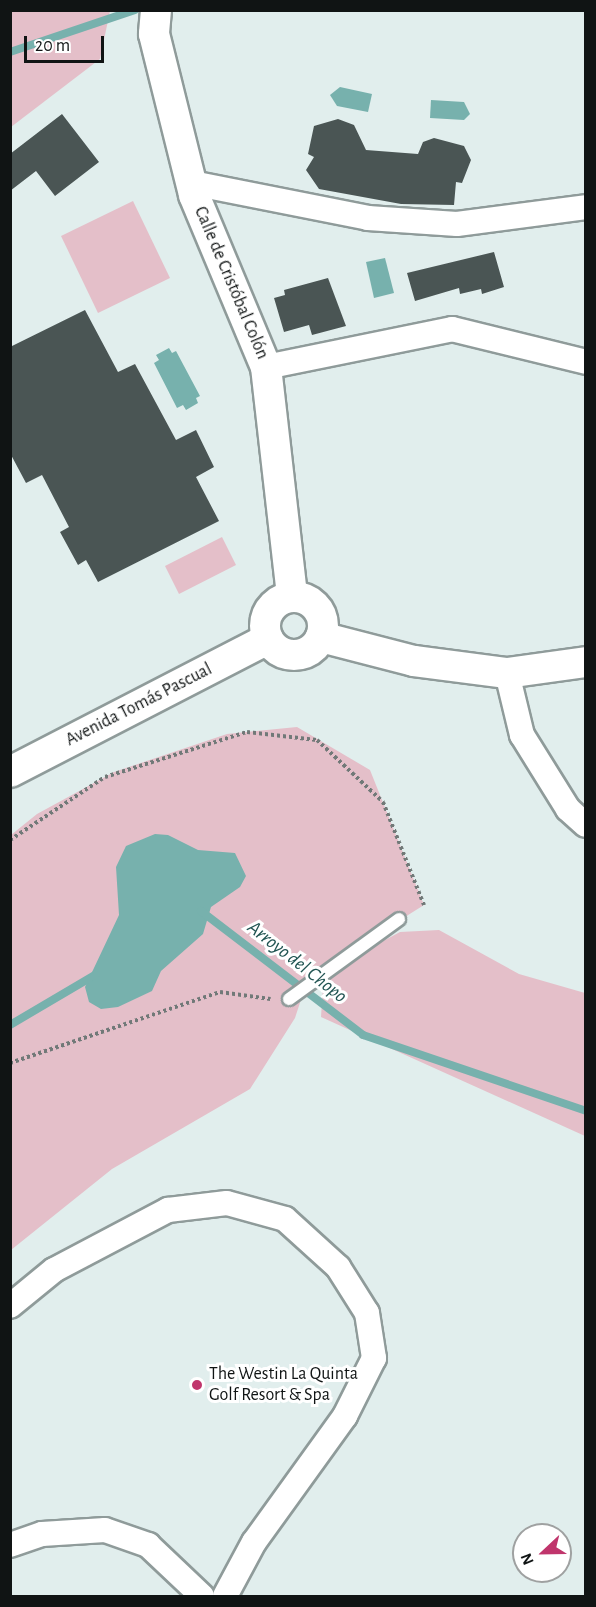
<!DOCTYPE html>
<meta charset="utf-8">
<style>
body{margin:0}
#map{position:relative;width:596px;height:1607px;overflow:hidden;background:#e1eeed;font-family:"Alegreya Sans",sans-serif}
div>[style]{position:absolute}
.green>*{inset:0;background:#e4bfc9}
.water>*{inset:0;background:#77b1ad}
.stream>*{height:8px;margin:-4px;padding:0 4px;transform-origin:4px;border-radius:4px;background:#77b1ad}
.building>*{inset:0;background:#4a5554}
.path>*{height:4px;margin-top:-2px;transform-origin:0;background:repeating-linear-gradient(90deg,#717978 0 3px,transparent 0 6px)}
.roads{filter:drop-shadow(2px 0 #8f9b9a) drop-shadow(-2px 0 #8f9b9a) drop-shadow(0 2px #8f9b9a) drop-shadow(0 -2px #8f9b9a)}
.service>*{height:12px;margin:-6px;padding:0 6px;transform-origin:6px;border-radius:6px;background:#fff}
.minor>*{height:24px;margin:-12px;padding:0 12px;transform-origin:12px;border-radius:12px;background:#fff}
.tertiary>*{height:30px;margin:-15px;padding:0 15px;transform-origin:15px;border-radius:15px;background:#fff}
.tertiary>.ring{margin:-15px;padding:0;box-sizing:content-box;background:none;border:30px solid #fff;border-radius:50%}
.dots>*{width:16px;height:16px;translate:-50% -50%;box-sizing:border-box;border:3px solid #fff;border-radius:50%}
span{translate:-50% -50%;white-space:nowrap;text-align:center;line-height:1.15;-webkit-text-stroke:6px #fff;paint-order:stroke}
.street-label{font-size:18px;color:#101414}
.poi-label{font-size:18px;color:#101414}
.left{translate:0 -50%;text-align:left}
.water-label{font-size:20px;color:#215452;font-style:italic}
.frame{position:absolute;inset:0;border:12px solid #101414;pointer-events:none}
.north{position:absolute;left:512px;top:1523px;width:60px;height:60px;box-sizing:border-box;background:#fff;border:2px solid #9fa1a1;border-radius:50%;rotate:248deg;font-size:16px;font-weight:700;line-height:24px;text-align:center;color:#101414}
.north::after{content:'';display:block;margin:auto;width:21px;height:27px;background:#c0356c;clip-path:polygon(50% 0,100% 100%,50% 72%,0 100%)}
.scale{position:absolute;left:24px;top:36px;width:80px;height:27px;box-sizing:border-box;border:3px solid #101414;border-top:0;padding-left:8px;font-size:18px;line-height:21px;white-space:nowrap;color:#101414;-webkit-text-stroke:4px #fff;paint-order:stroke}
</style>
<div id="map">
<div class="green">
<i style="clip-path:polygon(11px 10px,110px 11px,100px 59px,11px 127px)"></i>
<i style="clip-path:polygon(133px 201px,170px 278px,98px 313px,61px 236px)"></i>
<i style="clip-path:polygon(222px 537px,236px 565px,179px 594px,165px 566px)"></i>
<i style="clip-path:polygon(297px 727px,370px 770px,424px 905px,308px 978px,295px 1018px,250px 1089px,112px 1169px,11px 1250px,11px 835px,37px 814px,114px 772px,227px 734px)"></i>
<i style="clip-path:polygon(439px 930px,519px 974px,585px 993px,585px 1136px,321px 1017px,323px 986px,344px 962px,400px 932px)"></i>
</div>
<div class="water">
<i style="clip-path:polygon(340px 87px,372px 94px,368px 112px,337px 106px,330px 95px)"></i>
<i style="clip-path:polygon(431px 100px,464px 102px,470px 114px,464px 120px,430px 118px)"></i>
<i style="clip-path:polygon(385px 258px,394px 293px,374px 298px,366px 262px)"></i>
<i style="clip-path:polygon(169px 348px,172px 353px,176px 351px,200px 396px,196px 398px,198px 403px,186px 410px,183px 405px,177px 408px,154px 363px,159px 360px,156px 355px)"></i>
<i style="clip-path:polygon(155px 834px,168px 835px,198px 850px,235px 853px,246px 876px,240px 887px,211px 907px,203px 934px,161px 971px,152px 991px,118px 1007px,101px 1009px,89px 1002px,85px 987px,119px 915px,116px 867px,126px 846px)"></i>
</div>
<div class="stream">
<i style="left:10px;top:52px;width:132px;rotate:-18.6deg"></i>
<i style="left:201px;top:911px;width:204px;rotate:37.4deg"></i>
<i style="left:363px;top:1035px;width:236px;rotate:18.8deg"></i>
<i style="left:10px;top:1025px;width:99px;rotate:-30.5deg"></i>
</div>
<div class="building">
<i style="clip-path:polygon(62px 114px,99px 162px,55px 196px,36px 171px,10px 191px,10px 154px)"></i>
<i style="clip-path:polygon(338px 119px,354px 125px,366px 150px,418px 154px,423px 142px,434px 138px,464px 146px,471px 160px,462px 183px,456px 182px,454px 205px,401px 204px,319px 189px,306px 170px,314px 157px,308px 154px,314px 126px)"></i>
<i style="clip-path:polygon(494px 252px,504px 287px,482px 294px,481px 289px,460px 294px,459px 288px,415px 301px,407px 273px)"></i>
<i style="clip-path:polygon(328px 278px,346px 326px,312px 335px,309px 325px,284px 332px,274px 298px,285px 295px,284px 290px)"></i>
<i style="clip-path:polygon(85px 310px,118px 372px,135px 364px,176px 440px,196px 430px,214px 467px,196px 477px,219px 521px,98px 582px,86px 560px,78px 565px,60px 532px,69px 527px,42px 475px,26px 483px,10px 453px,10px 347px)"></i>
</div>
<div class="path">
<i style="left:10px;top:840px;width:114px;rotate:-33.6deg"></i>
<i style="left:105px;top:777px;width:149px;rotate:-17.6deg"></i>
<i style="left:247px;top:732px;width:70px;rotate:6.5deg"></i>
<i style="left:317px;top:740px;width:91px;rotate:43.2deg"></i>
<i style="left:383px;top:802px;width:111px;rotate:68.3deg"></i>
<i style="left:10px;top:1063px;width:222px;rotate:-18.7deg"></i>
<i style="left:220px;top:992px;width:51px;rotate:7.8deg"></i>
</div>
<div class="roads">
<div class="service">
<i style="left:289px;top:999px;width:136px;rotate:-36deg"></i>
</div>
<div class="minor">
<i style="left:192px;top:183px;width:179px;rotate:11.2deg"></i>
<i style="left:368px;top:218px;width:89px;rotate:3.9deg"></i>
<i style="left:457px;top:224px;width:130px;rotate:-7.5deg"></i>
<i style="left:266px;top:367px;width:190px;rotate:-11.5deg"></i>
<i style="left:452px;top:329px;width:138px;rotate:13.8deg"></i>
<i style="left:507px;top:673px;width:64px;rotate:76.4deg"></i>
<i style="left:522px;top:735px;width:87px;rotate:58.1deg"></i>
<i style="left:568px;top:809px;width:24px;rotate:42deg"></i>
<i style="left:10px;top:1306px;width:57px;rotate:-39.3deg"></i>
<i style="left:54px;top:1270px;width:129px;rotate:-27.8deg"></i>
<i style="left:168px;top:1210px;width:59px;rotate:-6.8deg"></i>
<i style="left:227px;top:1203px;width:60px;rotate:15.4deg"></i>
<i style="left:285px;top:1219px;width:72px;rotate:42.2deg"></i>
<i style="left:338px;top:1267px;width:54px;rotate:57.8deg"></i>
<i style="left:367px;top:1313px;width:46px;rotate:81.2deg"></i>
<i style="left:374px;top:1358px;width:65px;rotate:116.6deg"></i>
<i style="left:345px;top:1416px;width:155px;rotate:125.8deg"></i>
<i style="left:254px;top:1542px;width:61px;rotate:118.2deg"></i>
<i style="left:10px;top:1545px;width:34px;rotate:-19deg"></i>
<i style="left:42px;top:1534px;width:63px;rotate:-3.6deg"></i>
<i style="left:105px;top:1530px;width:46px;rotate:19.2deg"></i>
<i style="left:148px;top:1545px;width:74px;rotate:43.4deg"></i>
</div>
<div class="tertiary">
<i style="left:156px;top:10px;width:24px;rotate:95deg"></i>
<i style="left:154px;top:34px;width:166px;rotate:76deg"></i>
<i style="left:194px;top:195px;width:186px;rotate:67.3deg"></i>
<i style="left:266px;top:367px;width:230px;rotate:83.5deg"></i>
<i class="ring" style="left:265px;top:597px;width:28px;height:28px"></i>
<i style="left:321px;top:637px;width:96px;rotate:14.5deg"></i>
<i style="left:414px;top:661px;width:94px;rotate:7.4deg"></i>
<i style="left:507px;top:673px;width:80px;rotate:-7.9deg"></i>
<i style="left:10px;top:772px;width:290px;rotate:-27.3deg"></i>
</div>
</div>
<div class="dots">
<i style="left:197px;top:1385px;background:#c0356c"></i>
</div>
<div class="street-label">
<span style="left:231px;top:283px;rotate:67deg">Calle de Cristóbal Colón</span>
<span style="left:139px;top:705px;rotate:-27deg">Avenida Tomás Pascual</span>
</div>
<div class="poi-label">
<span class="left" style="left:209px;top:1385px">The Westin La Quinta<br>Golf Resort &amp; Spa</span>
</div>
<div class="water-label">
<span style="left:297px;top:962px;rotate:38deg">Arroyo del Chopo</span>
</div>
<div class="frame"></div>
<div class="north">N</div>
<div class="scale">20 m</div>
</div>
